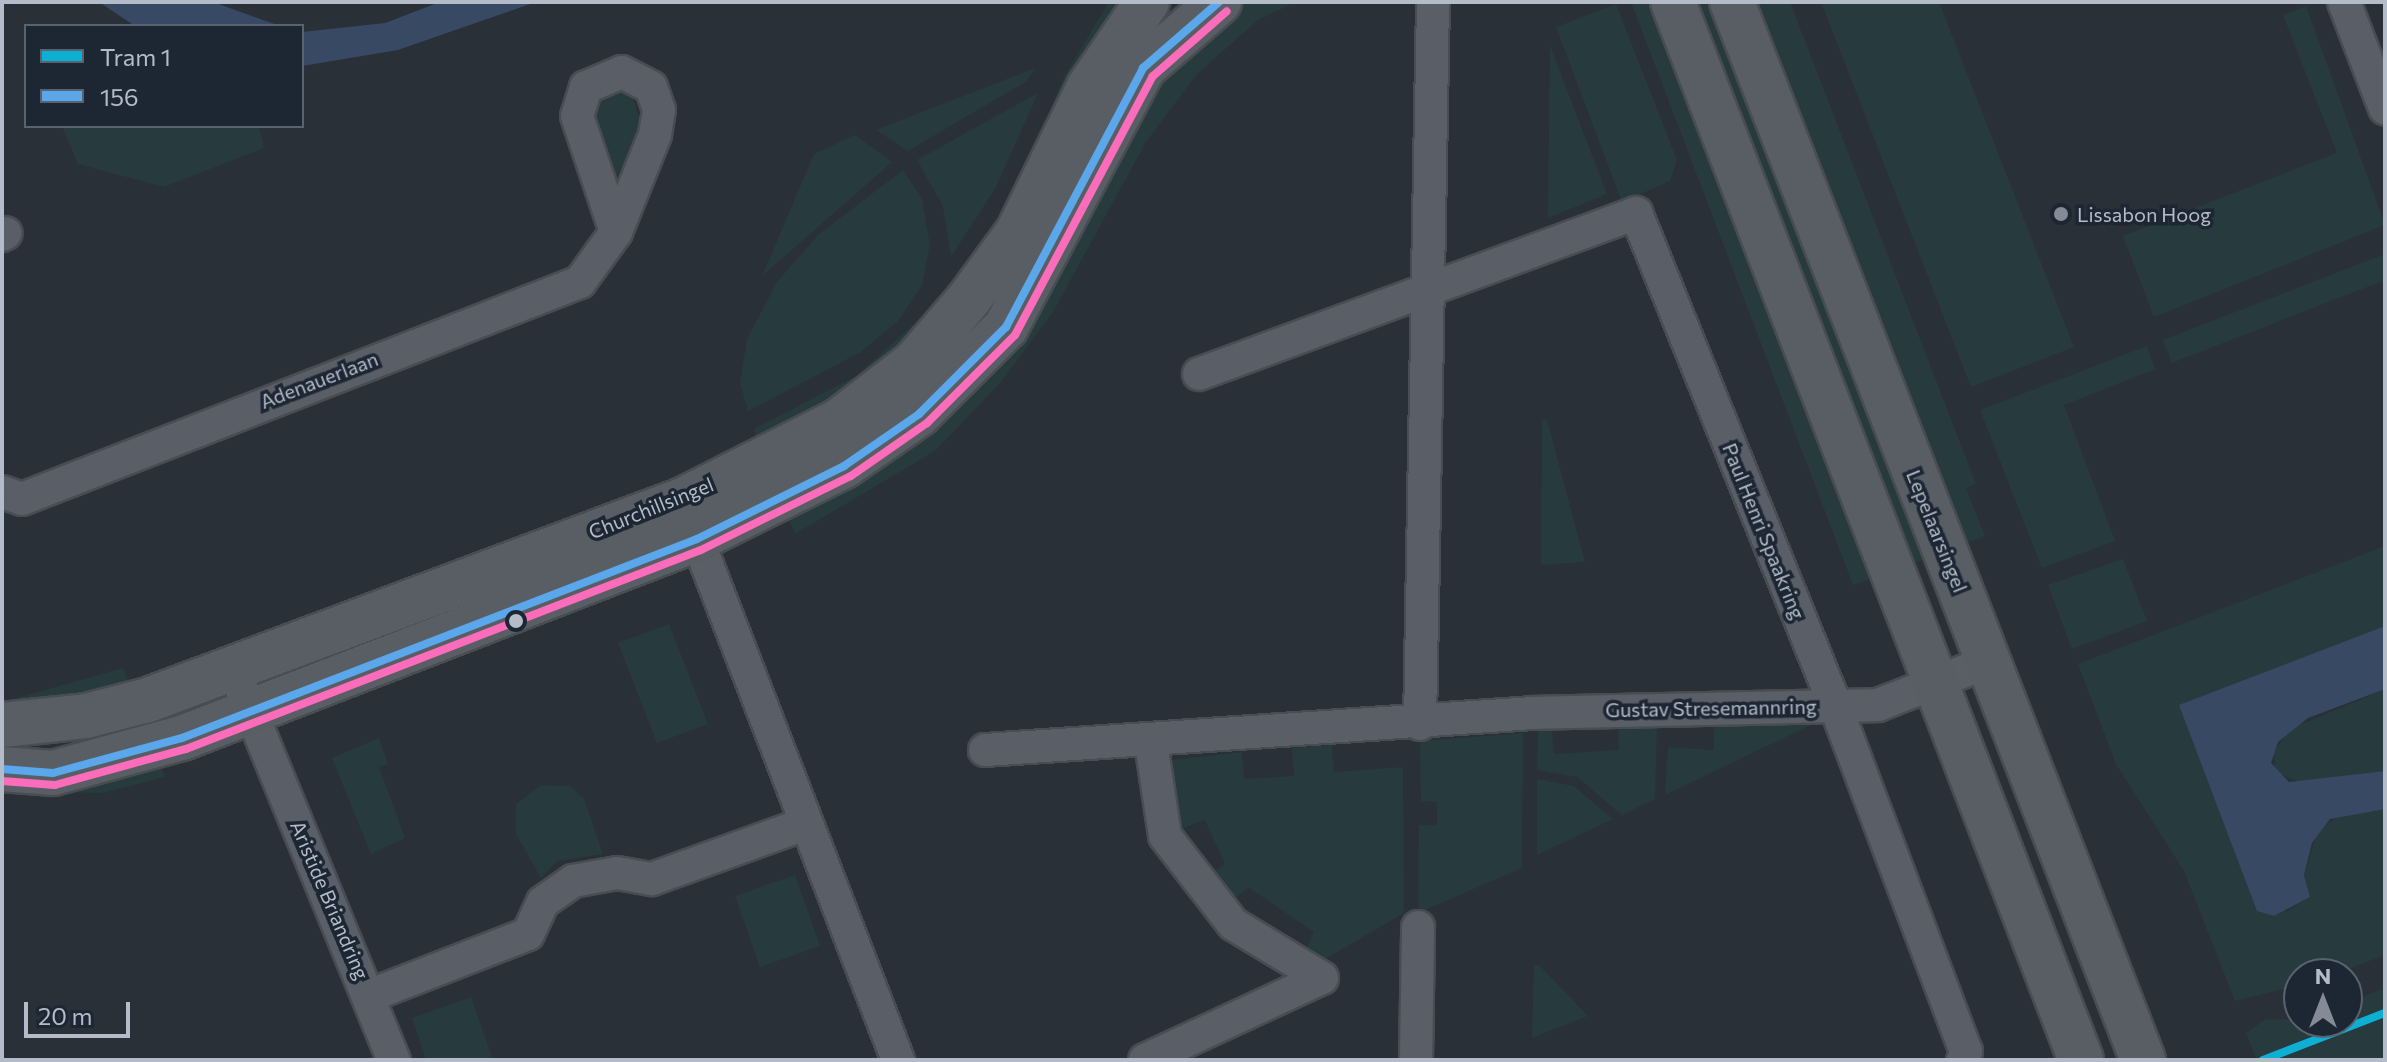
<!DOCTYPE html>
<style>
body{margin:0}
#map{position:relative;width:2387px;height:1062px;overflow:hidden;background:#2a3038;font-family:Commissioner,sans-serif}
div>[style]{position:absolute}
.green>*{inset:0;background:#273a3e}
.water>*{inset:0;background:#384963}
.roads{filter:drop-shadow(2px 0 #484c53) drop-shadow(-2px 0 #484c53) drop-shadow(0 2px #484c53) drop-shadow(0 -2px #484c53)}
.street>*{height:32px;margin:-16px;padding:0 16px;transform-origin:16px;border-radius:16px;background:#5a5e66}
.secondary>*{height:44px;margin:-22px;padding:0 22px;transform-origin:22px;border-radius:22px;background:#595d64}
.bus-1>*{height:8px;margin:-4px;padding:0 4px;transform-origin:4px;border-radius:4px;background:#5aa8eb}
.bus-2>*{height:8px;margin:-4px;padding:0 4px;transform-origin:4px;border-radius:4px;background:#fb6dba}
.tram-1>*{height:8px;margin:-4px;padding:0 4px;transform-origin:4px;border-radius:4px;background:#0dafd3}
.dots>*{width:22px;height:22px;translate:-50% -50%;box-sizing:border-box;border:4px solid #1d2633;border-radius:50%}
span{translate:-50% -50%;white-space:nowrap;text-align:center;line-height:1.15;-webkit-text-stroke:7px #1d2633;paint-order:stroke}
.poi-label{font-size:20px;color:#b4bcc9}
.left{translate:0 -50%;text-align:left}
.street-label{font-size:20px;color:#b4bcc9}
.frame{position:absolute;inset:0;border:4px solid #b4bcc9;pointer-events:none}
.legend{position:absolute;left:24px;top:24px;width:280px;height:104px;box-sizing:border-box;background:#1d2633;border:2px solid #59626f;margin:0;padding:10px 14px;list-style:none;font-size:24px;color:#b4bcc9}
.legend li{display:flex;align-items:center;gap:16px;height:40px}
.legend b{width:40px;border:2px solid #59626f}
.north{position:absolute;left:2283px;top:958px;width:80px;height:80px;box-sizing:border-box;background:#1d2633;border:2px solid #59626f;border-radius:50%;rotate:0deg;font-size:22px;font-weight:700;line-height:32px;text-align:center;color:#b4bcc9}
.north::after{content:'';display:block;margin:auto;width:28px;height:36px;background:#848b96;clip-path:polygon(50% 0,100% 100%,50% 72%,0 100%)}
.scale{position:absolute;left:24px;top:1002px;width:106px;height:36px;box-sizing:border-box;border:4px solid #b4bcc9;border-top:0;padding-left:10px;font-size:24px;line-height:28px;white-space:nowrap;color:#b4bcc9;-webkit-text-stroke:6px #1d2633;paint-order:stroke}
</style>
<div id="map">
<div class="green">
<i style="clip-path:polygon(1109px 2px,1135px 2px,1042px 155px,1033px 151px,1064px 77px)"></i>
<i style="clip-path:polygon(1229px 2px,1296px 2px,1258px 20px,1197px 74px,1146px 142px,1053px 312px,1001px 382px,935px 451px,795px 534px,785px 510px,936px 413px,1153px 77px)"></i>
<i style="clip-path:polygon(1631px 2px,1659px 2px,1881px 575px,1853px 585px)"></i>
<i style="clip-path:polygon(1682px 2px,1723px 2px,1935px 555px,1901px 568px)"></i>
<i style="clip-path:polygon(1746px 2px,1790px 2px,1976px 484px,1966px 488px,1985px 536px,1956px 548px)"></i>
<i style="clip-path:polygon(1821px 2px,1939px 2px,2074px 347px,1971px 387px)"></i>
<i style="clip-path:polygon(1616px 4px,1677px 160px,1670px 181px,1622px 202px,1556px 27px)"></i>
<i style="clip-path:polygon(2306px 6px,2385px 225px,2154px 317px,2123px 236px,2337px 153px,2283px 15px)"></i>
<i style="clip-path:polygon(1550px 46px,1607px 194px,1548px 218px)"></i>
<i style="clip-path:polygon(1035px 68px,1027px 81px,908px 151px,876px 130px)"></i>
<i style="clip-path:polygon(620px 91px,633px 98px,642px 126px,613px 184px,592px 135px,596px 102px)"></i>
<i style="clip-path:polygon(1038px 93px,996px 187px,951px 257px,943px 206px,917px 160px)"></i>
<i style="clip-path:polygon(62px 126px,259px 126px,264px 148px,164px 187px,78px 164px)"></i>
<i style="clip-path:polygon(855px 135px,892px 162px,762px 276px,814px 154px)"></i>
<i style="clip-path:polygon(903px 170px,922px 199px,930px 244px,922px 285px,898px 321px,861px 352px,748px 411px,740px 383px,747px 339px,777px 282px,818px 235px)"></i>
<i style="clip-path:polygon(2385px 254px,2385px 280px,2172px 363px,2163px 340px)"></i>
<i style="clip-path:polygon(943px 298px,926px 335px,761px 449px,754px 429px,856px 376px)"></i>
<i style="clip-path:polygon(2147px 346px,2155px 369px,2064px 405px,2115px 541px,2042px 568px,1980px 410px)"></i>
<i style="clip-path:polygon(1542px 420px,1547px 420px,1585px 562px,1541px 565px)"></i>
<i style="clip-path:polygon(2385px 546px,2385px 626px,2180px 706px,2286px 912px,2310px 897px,2304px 875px,2318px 831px,2342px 813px,2385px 809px,2385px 955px,2335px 974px,2299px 974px,2299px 985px,2235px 1001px,2184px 871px,2116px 764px,2078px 664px)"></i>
<i style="clip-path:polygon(2123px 559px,2147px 621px,2072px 649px,2048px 585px)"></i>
<i style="clip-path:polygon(669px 624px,708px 724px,657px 743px,618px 643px)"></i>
<i style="clip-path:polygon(123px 668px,133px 692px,2px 716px,2px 702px)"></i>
<i style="clip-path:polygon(2385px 689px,2385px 771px,2299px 782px,2275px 772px,2274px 751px,2290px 729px)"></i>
<i style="clip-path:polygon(1805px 712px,1811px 725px,1665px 795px,1668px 747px,1714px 750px,1713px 718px)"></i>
<i style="clip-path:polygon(1657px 722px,1655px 799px,1622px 815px,1577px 777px,1537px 770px,1538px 730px,1552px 729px,1554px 754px,1619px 750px,1618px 724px)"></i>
<i style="clip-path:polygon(1523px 733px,1522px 868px,1418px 913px,1419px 825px,1437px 825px,1437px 802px,1421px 801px,1420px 741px)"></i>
<i style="clip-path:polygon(379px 738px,388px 764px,379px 767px,405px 838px,371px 854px,332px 758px)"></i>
<i style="clip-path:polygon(1332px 745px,1334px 772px,1403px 767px,1404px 913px,1320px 962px,1304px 954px,1314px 932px,1248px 887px,1232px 901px,1206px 876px,1225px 864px,1205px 820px,1183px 828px,1171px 760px,1242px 752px,1244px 779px,1294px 776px,1292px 748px)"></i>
<i style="clip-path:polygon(159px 761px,165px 777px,103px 793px,2px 792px,2px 782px)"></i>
<i style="clip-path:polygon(1537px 779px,1574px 786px,1613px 819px,1537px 855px)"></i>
<i style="clip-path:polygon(541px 785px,570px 786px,584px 799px,603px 854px,557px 861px,541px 878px,516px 834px,516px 804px)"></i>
<i style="clip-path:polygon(795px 875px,820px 946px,760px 967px,735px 896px)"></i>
<i style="clip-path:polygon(1539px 965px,1588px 1016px,1532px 1038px,1534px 966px)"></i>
<i style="clip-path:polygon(2385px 988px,2385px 1060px,2257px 1060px,2246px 1033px,2266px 1019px,2347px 1022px,2347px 1003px)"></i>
<i style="clip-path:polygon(471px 997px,493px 1060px,426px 1060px,412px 1018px)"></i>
</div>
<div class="water">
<i style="clip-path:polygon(99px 2px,213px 2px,280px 26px,135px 26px)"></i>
<i style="clip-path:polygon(440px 2px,536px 2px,398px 50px,302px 66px,302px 32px,385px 23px)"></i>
<i style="clip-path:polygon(2385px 626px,2385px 689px,2308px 718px,2278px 742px,2271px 763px,2289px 782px,2385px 771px,2385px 809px,2330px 819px,2312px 843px,2304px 875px,2310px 897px,2274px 916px,2257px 911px,2179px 705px)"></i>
</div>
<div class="roads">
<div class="street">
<i style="left:2344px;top:2px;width:114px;rotate:68.9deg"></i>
<i style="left:2px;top:235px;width:4px;rotate:-27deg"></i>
<i style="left:1199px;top:374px;width:466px;rotate:-20.2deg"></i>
<i style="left:1636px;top:213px;width:531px;rotate:67.98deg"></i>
<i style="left:1835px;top:705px;width:370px;rotate:69.3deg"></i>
<i style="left:1966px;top:1051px;width:9px;rotate:108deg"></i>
<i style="left:2px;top:492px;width:21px;rotate:19deg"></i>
<i style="left:22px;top:499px;width:599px;rotate:-21.25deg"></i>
<i style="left:580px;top:282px;width:62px;rotate:-54.2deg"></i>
<i style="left:616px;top:232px;width:105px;rotate:-68.1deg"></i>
<i style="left:655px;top:135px;width:25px;rotate:-81deg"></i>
<i style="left:659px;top:110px;width:24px;rotate:-109deg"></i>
<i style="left:651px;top:87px;width:33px;rotate:-153deg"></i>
<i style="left:622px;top:72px;width:39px;rotate:157deg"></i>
<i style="left:586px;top:87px;width:30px;rotate:107deg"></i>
<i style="left:577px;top:116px;width:122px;rotate:71.4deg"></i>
<i style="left:689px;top:518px;width:581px;rotate:68.91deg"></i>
<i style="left:233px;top:668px;width:424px;rotate:67.7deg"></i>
<i style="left:1420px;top:724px;width:722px;rotate:-88.97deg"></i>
<i style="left:1151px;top:743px;width:94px;rotate:81.4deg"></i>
<i style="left:1165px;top:836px;width:111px;rotate:52.3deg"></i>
<i style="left:1233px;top:924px;width:104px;rotate:31.2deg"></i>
<i style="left:985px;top:750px;width:549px;rotate:-3.86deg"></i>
<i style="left:1533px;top:713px;width:345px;rotate:-1.3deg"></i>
<i style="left:1878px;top:705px;width:123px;rotate:-21.4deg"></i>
<i style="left:371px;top:995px;width:168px;rotate:-21.2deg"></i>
<i style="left:528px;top:934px;width:35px;rotate:-65deg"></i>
<i style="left:543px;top:902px;width:37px;rotate:-35deg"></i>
<i style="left:573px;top:881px;width:45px;rotate:-10.3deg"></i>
<i style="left:617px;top:873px;width:36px;rotate:10deg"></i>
<i style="left:652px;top:879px;width:163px;rotate:-19.8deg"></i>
<i style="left:1145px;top:1060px;width:195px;rotate:-24.9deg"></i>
<i style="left:1416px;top:1060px;width:133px;rotate:-89.1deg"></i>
</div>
<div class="secondary">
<i style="left:1673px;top:2px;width:1134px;rotate:68.91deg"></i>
<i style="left:1732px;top:2px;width:1135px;rotate:68.77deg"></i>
<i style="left:2px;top:725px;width:84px;rotate:-6.1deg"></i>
<i style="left:86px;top:716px;width:64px;rotate:-14.5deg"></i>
<i style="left:148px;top:700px;width:571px;rotate:-20.5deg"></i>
<i style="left:683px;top:500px;width:175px;rotate:-26.9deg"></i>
<i style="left:839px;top:421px;width:95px;rotate:-37.7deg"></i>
<i style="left:914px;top:363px;width:84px;rotate:-49.3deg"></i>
<i style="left:969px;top:299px;width:83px;rotate:-53.8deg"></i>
<i style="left:1018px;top:232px;width:161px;rotate:-63.9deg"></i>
<i style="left:1089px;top:87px;width:103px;rotate:-55.7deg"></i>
<i style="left:2px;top:769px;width:51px;rotate:4.5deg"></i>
<i style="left:53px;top:773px;width:134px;rotate:-15.2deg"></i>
<i style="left:182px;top:738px;width:552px;rotate:-21.13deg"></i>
<i style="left:697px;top:539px;width:164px;rotate:-26.4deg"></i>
<i style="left:844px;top:466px;width:91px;rotate:-34.7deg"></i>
<i style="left:919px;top:414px;width:123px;rotate:-45deg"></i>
<i style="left:1006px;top:327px;width:293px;rotate:-62.1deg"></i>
<i style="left:1143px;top:68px;width:101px;rotate:-41deg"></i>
</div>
</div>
<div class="bus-1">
<i style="left:2px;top:769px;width:51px;rotate:4.5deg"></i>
<i style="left:53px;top:773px;width:134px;rotate:-15.2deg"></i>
<i style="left:182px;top:738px;width:552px;rotate:-21.13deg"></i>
<i style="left:697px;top:539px;width:164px;rotate:-26.4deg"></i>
<i style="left:844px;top:466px;width:91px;rotate:-34.7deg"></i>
<i style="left:919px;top:414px;width:123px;rotate:-45deg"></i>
<i style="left:1006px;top:327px;width:293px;rotate:-62.1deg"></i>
<i style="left:1143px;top:68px;width:101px;rotate:-41deg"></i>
</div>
<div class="bus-2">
<i style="left:2px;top:781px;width:53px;rotate:4.3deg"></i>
<i style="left:55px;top:785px;width:136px;rotate:-15.4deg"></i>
<i style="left:186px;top:749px;width:552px;rotate:-21.13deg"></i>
<i style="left:701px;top:550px;width:167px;rotate:-26.3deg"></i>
<i style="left:851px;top:476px;width:93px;rotate:-34.9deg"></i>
<i style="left:927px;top:423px;width:124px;rotate:-45deg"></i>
<i style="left:1015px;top:335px;width:293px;rotate:-62deg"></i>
<i style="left:1153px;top:76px;width:98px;rotate:-41.3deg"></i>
</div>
<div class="tram-1">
<i style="left:2263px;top:1060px;width:131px;rotate:-21.1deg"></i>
</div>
<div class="dots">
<i style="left:2061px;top:214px;background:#848b96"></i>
<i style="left:516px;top:621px;background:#b4bcc9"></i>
</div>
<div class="poi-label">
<span class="left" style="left:2077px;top:214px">Lissabon Hoog</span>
</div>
<div class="street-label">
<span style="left:319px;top:380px;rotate:-21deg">Adenauerlaan</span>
<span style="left:651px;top:508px;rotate:-22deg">Churchillsingel</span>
<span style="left:1764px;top:531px;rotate:68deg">Paul Henri Spaakring</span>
<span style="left:1937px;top:531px;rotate:68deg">Lepelaarsingel</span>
<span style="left:1711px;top:708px;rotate:-1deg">Gustav Stresemannring</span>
<span style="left:330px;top:900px;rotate:67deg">Aristide Briandring</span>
</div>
<div class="frame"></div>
<ul class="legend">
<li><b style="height:10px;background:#0dafd3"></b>Tram 1</li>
<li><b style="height:10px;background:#5aa8eb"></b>156</li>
</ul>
<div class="north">N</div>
<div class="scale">20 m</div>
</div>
